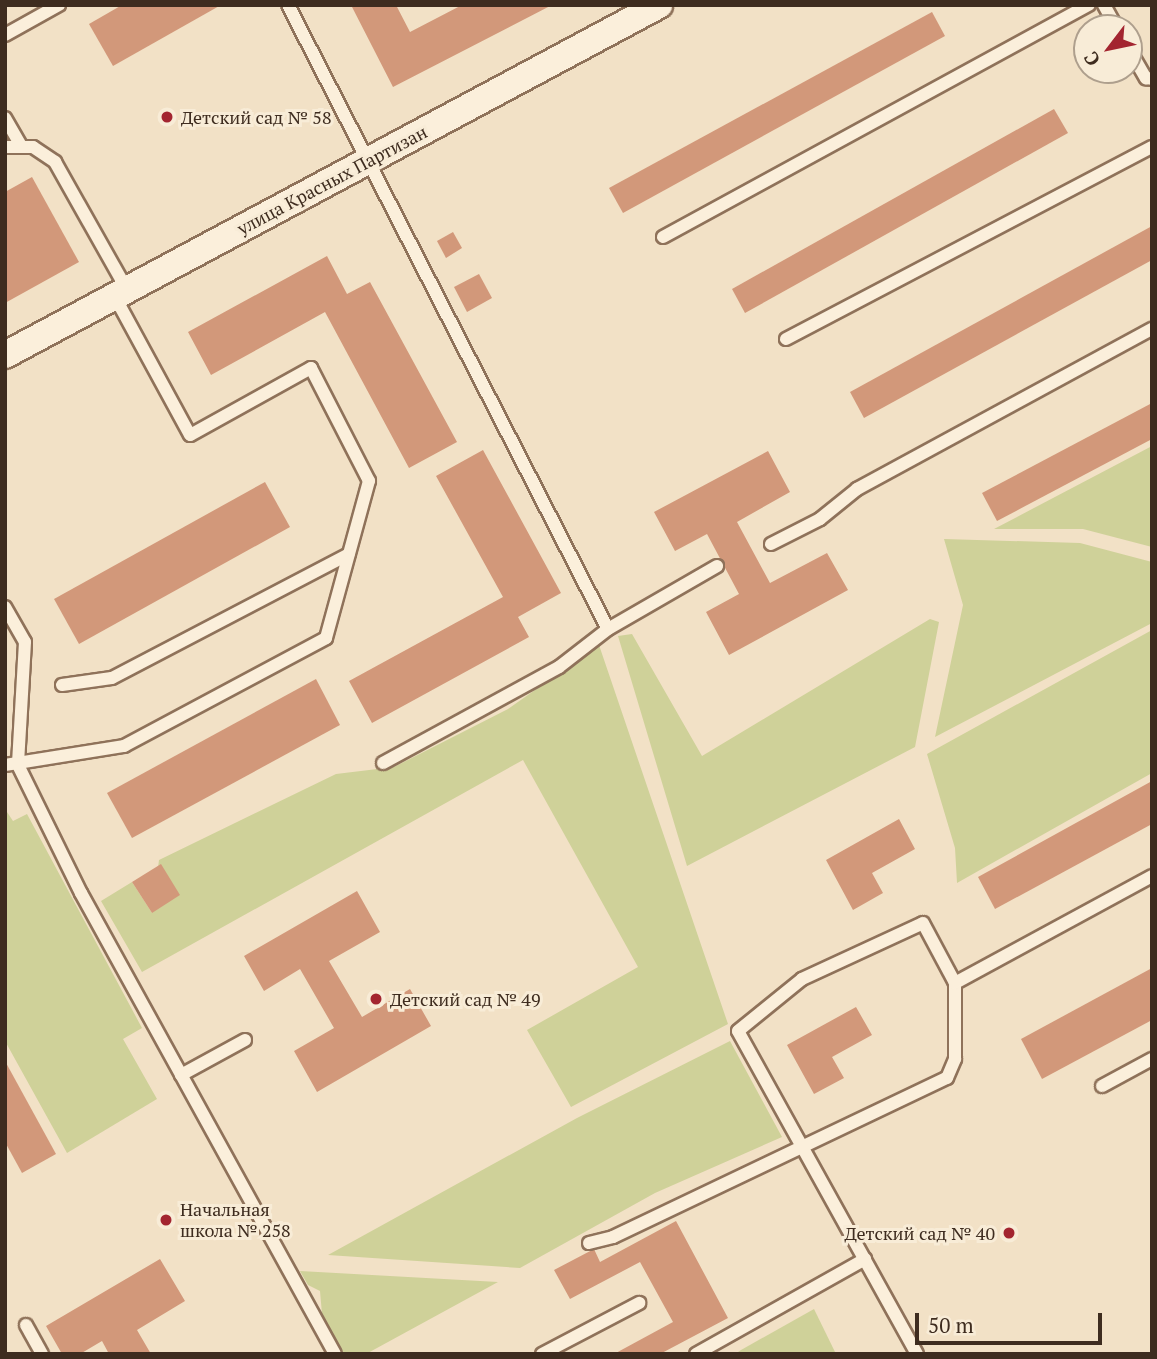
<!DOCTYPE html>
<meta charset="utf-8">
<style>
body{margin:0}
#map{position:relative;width:1157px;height:1359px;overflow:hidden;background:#f2e1c6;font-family:"PT Serif",serif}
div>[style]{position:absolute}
.green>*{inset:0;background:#cfd199}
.building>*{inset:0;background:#d2987a}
.roads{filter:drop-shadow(2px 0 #8f725a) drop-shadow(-2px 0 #8f725a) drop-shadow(0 2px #8f725a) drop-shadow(0 -2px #8f725a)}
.lane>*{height:12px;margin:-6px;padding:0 6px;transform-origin:6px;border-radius:6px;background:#fbefdb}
.street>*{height:26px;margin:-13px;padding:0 13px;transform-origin:13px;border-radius:13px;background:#fbefdb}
.dots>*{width:19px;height:19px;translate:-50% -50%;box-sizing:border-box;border:4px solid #f8ecd7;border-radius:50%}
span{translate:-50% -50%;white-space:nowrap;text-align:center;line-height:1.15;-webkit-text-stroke:6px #f8ecd7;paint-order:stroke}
.poi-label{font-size:18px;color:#3e2c1f}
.left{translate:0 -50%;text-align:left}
.right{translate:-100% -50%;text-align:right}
.street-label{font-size:18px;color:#3e2c1f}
.frame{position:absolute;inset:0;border:7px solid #3e2c1f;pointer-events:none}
.north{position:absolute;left:1073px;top:14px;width:70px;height:70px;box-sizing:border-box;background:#f8ecd7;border:2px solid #ae9f8d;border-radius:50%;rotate:238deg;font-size:19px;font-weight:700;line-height:28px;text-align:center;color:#3e2c1f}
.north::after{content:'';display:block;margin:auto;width:24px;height:32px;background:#a32530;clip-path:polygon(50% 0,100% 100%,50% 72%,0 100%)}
.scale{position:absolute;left:915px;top:1313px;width:187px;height:32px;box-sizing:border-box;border:4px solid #3e2c1f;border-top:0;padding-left:9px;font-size:21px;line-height:24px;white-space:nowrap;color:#3e2c1f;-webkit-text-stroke:5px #f8ecd7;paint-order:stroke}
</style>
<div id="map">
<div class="green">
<i style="clip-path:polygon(1152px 446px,1152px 547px,1083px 529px,994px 529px)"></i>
<i style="clip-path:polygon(944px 539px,1080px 543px,1152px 562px,1152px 623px,935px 737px,963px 605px)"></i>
<i style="clip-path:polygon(930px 619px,939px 622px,915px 747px,687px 866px,618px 636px,632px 634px,702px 756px)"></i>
<i style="clip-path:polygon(1152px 630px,1152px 773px,957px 883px,955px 848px,927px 754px)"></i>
<i style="clip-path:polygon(599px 645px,728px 1024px,571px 1107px,527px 1030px,638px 967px,523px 760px,142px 972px,101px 901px,132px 882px,152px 913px,159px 860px,336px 774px,394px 767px,508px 709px)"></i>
<i style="clip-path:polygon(5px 809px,13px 821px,27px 814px,142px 1028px,123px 1039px,157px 1099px,67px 1153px,5px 1041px)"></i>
<i style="clip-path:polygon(730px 1041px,782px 1137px,655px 1193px,520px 1268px,328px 1255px,577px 1118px)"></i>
<i style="clip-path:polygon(300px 1271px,498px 1282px,366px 1354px,344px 1354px,322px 1314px,320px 1291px,308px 1285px)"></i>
<i style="clip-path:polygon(814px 1309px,836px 1354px,735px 1354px,741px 1350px)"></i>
</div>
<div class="building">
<i style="clip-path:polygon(122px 5px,221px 5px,113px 66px,89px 24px)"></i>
<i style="clip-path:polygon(351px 5px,396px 5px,410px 32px,462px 5px,552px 5px,393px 87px)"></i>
<i style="clip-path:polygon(932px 12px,945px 36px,623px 213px,609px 188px)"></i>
<i style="clip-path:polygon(1054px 109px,1068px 133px,745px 313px,732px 289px)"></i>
<i style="clip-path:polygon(32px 177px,79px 262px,5px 303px,5px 192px)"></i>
<i style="clip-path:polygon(1152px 226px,1152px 260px,864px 418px,850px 392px)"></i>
<i style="clip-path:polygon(453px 232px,462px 248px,446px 258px,437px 241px)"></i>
<i style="clip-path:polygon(327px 256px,347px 294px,370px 282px,457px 442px,409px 468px,325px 312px,211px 375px,188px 332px)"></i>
<i style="clip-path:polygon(479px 274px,492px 298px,467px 312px,454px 287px)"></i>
<i style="clip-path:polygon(1152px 403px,1152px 439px,997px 521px,982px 493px)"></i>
<i style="clip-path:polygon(483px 450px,561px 593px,518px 617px,529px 637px,372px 723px,349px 681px,503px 597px,436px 476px)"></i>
<i style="clip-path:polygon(768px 451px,790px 492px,737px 522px,770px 583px,827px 553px,848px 590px,729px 655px,706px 612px,739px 594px,707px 534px,675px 551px,654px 512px)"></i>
<i style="clip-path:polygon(265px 482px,290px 527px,79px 644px,54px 599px)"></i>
<i style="clip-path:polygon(316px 679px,340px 725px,132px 838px,107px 793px)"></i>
<i style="clip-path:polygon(1152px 781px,1152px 824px,995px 909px,978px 877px)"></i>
<i style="clip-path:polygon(899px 819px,915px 849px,872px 873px,883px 893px,853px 910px,826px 860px)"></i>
<i style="clip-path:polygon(161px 864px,180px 895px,152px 913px,132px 882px)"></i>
<i style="clip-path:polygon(357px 891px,380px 932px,329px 961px,362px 1017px,410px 989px,431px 1026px,317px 1092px,294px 1051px,334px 1028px,300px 969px,264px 991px,244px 956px)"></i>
<i style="clip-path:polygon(1152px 968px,1152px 1020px,1042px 1079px,1021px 1039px)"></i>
<i style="clip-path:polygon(856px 1007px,872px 1035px,832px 1057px,844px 1078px,814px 1094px,787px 1045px)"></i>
<i style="clip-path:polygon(5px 1061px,56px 1154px,22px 1173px,5px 1142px)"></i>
<i style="clip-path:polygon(676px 1221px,728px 1318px,660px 1354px,614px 1354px,673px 1322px,640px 1262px,570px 1299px,554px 1270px,594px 1249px,600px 1262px)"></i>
<i style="clip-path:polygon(160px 1259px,185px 1301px,137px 1330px,151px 1354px,109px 1354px,102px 1341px,80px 1354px,62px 1354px,46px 1326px)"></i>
</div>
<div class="roads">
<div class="lane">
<i style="left:288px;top:5px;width:701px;rotate:62.85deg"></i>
<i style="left:1104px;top:5px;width:26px;rotate:61deg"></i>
<i style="left:5px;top:35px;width:62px;rotate:-29.1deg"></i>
<i style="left:1129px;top:49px;width:34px;rotate:60deg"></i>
<i style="left:1146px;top:78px;width:6px;rotate:9deg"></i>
<i style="left:5px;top:118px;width:30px;rotate:60deg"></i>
<i style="left:5px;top:147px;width:28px"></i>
<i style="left:33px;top:147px;width:27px;rotate:34deg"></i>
<i style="left:55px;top:162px;width:147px;rotate:60.6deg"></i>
<i style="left:663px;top:237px;width:485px;rotate:-28.6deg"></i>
<i style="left:786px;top:339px;width:413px;rotate:-27.7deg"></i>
<i style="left:771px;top:544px;width:55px;rotate:-27deg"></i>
<i style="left:820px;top:519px;width:48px;rotate:-39deg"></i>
<i style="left:857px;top:489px;width:336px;rotate:-28.5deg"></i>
<i style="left:5px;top:607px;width:40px;rotate:60.3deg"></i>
<i style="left:25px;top:642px;width:123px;rotate:93.3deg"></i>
<i style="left:18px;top:765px;width:143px;rotate:63.8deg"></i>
<i style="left:81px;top:893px;width:526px;rotate:61.15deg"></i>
<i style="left:62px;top:685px;width:50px;rotate:-8deg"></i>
<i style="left:112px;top:678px;width:267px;rotate:-27.6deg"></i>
<i style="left:383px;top:763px;width:200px;rotate:-28.6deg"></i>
<i style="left:559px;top:667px;width:62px;rotate:-37.8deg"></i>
<i style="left:608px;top:629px;width:126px;rotate:-30deg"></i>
<i style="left:5px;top:765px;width:121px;rotate:-9.1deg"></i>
<i style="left:124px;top:746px;width:229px;rotate:-28.1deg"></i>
<i style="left:326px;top:638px;width:163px;rotate:-74.7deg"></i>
<i style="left:369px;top:481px;width:127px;rotate:-117.2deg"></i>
<i style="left:311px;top:368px;width:138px;rotate:151deg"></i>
<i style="left:190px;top:435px;width:157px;rotate:-118.5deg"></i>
<i style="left:181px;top:1075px;width:73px;rotate:-28.7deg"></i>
<i style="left:1102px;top:1086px;width:57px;rotate:-28.4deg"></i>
<i style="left:589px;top:1243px;width:25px;rotate:-14deg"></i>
<i style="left:613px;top:1237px;width:370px;rotate:-25.5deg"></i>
<i style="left:947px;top:1078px;width:21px;rotate:-67deg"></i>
<i style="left:955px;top:1059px;width:76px;rotate:-90deg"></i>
<i style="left:955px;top:983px;width:224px;rotate:-28.5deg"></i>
<i style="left:26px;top:1325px;width:33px;rotate:61deg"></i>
<i style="left:542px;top:1354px;width:110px;rotate:-27.7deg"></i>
<i style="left:696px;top:1354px;width:194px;rotate:-29.3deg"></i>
<i style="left:917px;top:1354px;width:369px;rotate:-119deg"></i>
<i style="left:738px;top:1031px;width:82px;rotate:-39.1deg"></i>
<i style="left:802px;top:979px;width:133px;rotate:-24.8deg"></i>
<i style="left:923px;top:923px;width:68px;rotate:61.9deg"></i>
</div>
<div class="street">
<i style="left:5px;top:355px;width:742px;rotate:-28.15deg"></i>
</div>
</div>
<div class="dots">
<i style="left:167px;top:117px;background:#a32530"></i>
<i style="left:376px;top:999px;background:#a32530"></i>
<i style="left:166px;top:1220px;background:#a32530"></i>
<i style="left:1009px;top:1233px;background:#a32530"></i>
</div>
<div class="poi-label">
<span class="left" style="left:181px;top:117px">Детский сад № 58</span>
<span class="left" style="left:390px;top:999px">Детский сад № 49</span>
<span class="left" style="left:180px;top:1220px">Начальная<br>школа № 258</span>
<span class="right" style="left:995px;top:1233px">Детский сад № 40</span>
</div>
<div class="street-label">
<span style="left:332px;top:180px;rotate:-28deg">улица Красных Партизан</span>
</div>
<div class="frame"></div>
<div class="north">С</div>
<div class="scale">50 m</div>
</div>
